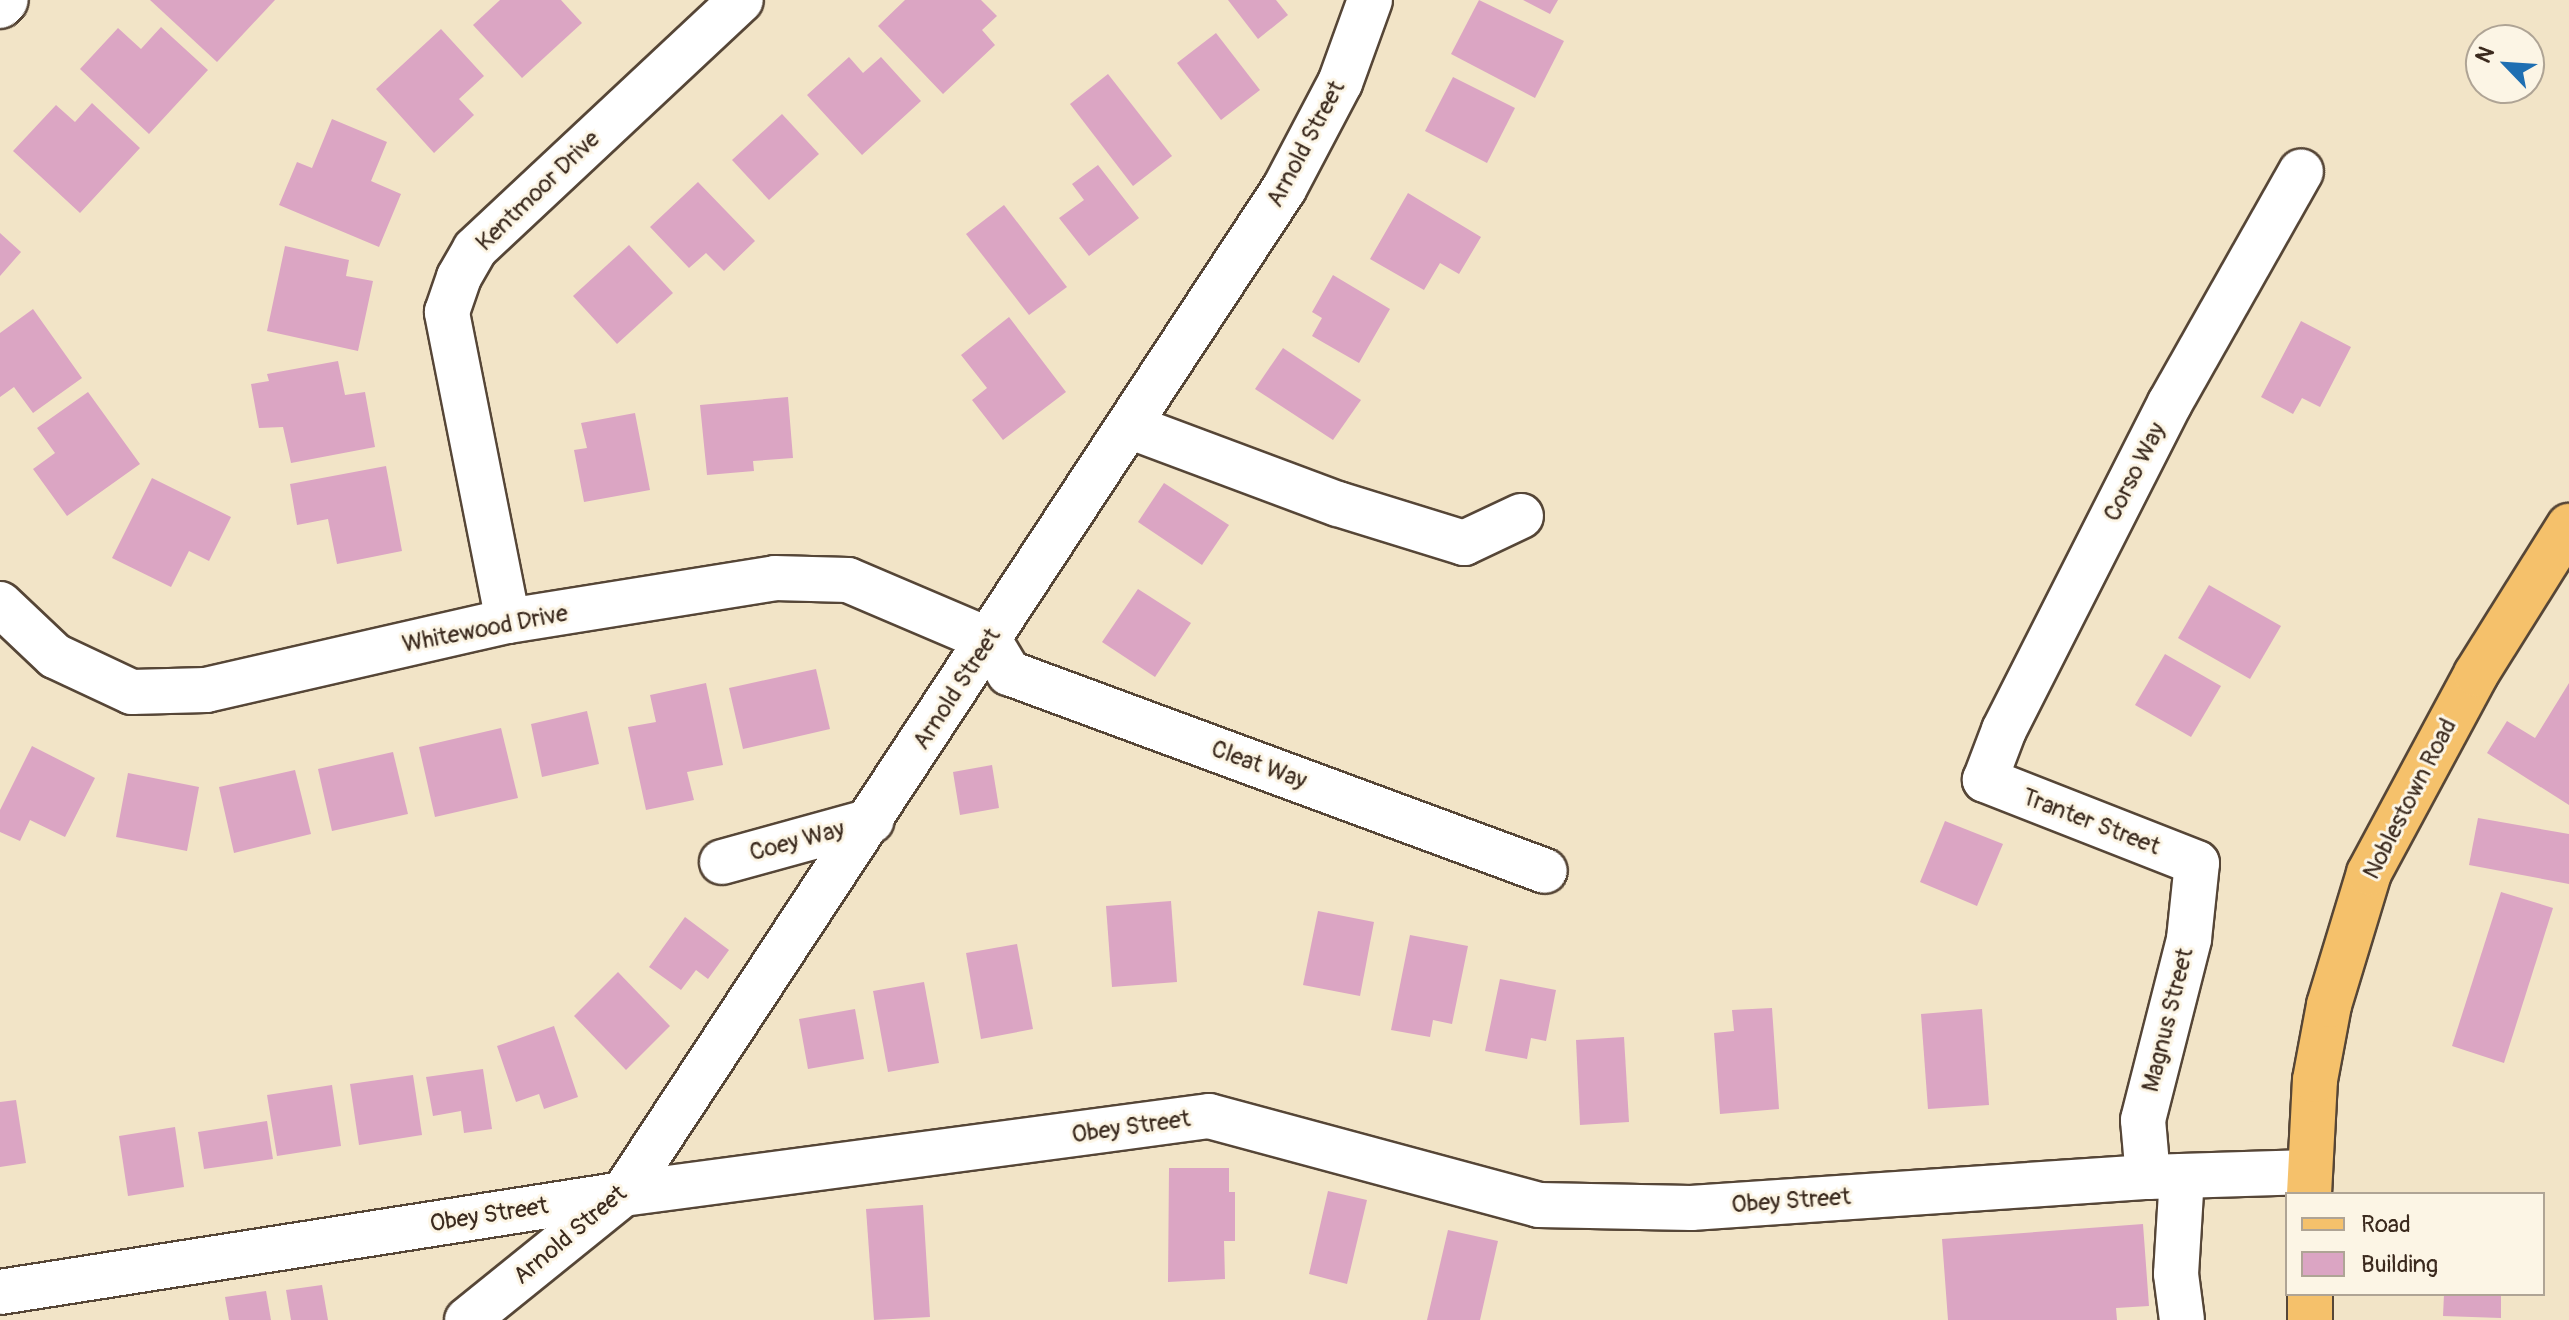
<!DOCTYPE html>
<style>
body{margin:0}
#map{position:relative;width:2569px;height:1320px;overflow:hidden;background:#f2e4c7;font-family:Pangolin,sans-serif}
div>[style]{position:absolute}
.building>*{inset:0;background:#dba5c3}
.roads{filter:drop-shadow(2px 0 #564637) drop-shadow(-2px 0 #564637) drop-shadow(0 2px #564637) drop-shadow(0 -2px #564637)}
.minor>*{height:44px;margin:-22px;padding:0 22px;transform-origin:22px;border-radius:22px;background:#fff}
.major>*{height:44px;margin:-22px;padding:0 22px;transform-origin:22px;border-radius:22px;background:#f5c16b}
span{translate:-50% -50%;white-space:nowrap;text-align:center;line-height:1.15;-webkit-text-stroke:6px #fcf5e5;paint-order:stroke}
.street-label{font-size:24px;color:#3b2a1e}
.legend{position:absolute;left:2285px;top:1192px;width:260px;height:104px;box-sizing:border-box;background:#fcf5e5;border:2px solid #afa495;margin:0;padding:10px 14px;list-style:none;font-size:24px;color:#3b2a1e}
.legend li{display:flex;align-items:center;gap:16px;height:40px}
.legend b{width:40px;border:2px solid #afa495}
.north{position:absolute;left:2465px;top:24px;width:80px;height:80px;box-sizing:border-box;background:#fcf5e5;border:2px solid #afa495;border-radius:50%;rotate:295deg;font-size:22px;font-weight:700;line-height:32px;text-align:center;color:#3b2a1e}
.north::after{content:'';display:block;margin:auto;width:28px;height:36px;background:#1f6fb2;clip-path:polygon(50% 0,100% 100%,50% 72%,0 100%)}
</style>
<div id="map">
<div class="building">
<i style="clip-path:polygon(150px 0,275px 0,217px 62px)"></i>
<i style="clip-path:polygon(500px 0,561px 0,582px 23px,522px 78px,473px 25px)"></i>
<i style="clip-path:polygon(905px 0,981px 0,997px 16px,982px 30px,995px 45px,943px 94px,878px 26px)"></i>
<i style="clip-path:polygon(1228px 0,1276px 0,1288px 15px,1258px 39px)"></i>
<i style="clip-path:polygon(1479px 0,1564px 41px,1535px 98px,1451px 54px)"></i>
<i style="clip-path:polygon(1523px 0,1558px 0,1550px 14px)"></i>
<i style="clip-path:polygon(161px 27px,208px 70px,149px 134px,80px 69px,118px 28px,141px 49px)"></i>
<i style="clip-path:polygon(441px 29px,484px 76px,459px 99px,474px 115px,434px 153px,376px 89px)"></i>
<i style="clip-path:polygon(1216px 33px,1260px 90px,1221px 120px,1177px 63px)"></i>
<i style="clip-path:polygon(849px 57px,863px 73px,881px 57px,921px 101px,862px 155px,807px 95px)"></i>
<i style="clip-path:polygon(1108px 74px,1172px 156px,1133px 186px,1070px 104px)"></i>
<i style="clip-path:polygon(1453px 77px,1515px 108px,1487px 163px,1425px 131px)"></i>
<i style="clip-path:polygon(92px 103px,140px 148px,80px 213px,13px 151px,56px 105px,75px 122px)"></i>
<i style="clip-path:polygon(782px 114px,819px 154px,769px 200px,732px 160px)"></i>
<i style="clip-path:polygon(332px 119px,387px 142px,371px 181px,401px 194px,379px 247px,279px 205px,297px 162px,312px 168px)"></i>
<i style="clip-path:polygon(1098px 165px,1139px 218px,1089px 256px,1059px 218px,1084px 200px,1072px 184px)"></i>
<i style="clip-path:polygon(698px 182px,755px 241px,724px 271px,706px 253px,689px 268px,650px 227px)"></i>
<i style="clip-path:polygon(1408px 193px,1481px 237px,1459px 274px,1440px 263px,1424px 290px,1370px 259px)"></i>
<i style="clip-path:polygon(1004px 205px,1067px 287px,1029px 315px,966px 234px)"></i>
<i style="clip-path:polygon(0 233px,21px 252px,0 276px)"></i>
<i style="clip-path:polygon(629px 245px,673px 293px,617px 344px,573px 296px)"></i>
<i style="clip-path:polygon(285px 246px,349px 260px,346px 276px,373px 281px,358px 351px,267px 331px)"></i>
<i style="clip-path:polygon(1333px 275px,1390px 309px,1359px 363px,1312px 336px,1322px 318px,1312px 312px)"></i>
<i style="clip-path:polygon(33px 309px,82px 378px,33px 413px,14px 387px,0 397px,0 333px)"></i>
<i style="clip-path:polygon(1009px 317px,1066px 392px,1003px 440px,972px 400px,987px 388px,961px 355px)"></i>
<i style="clip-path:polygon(2301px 321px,2351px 347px,2320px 407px,2302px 398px,2293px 414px,2261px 397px)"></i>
<i style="clip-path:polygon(1283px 348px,1361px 400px,1333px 440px,1255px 389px)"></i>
<i style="clip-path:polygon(338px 361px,345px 395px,365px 392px,375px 447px,291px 463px,283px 427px,259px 428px,251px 384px,269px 381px,267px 374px)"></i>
<i style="clip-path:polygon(88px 392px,140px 464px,67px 516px,33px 469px,55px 453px,37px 428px)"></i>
<i style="clip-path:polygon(788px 397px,793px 458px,753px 461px,754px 471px,707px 475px,700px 405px)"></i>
<i style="clip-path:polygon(635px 413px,650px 490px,584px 502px,574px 450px,587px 448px,581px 423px)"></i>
<i style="clip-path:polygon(386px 466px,402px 551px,337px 564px,328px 519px,297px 525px,290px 484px)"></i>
<i style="clip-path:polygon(152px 478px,231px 517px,209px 561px,189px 551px,171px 587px,112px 558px)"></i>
<i style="clip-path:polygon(1164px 483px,1229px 525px,1202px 565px,1138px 522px)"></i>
<i style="clip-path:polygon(2209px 585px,2281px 626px,2250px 679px,2178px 638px)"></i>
<i style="clip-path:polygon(1138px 589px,1191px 623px,1155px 677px,1102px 642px)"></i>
<i style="clip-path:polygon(2165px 654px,2221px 686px,2191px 737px,2135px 705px)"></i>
<i style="clip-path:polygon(816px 669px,830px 729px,743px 749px,729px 688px)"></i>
<i style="clip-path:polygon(706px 683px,723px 765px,687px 772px,694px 800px,646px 810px,628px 727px,656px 722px,650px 695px)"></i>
<i style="clip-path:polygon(2569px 683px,2569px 805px,2487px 753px,2507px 721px,2535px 738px)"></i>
<i style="clip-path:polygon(587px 711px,599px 764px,542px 777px,531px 724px)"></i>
<i style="clip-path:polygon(501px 728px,518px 798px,435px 817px,419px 747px)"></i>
<i style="clip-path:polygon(32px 746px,95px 778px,65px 837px,30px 820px,20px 841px,0 832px,0 810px)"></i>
<i style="clip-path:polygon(393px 752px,408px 814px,332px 831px,318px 769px)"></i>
<i style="clip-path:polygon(992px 765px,999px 808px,960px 815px,953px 772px)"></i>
<i style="clip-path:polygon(295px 770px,311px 834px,234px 853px,219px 787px)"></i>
<i style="clip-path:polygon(128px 773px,199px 787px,187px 851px,116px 837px)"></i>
<i style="clip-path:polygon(2478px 818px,2569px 834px,2569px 884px,2469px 865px)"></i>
<i style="clip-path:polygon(1945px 821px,2003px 844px,1977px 906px,1920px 882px)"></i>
<i style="clip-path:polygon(2501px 892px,2553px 908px,2504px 1063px,2452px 1046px)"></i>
<i style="clip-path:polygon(1171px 901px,1177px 982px,1112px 987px,1106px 906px)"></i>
<i style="clip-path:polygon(1318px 911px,1374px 922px,1360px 996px,1303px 985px)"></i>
<i style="clip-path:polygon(685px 917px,729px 950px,708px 979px,696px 970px,681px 990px,649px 967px)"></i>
<i style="clip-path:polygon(1410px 935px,1468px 946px,1452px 1024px,1433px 1020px,1430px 1037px,1391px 1030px)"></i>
<i style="clip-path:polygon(1017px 944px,1033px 1029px,981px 1039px,966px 953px)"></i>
<i style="clip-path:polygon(618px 972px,670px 1026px,626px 1070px,574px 1016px)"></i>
<i style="clip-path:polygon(1500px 979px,1556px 990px,1546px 1041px,1531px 1038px,1527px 1059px,1485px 1051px)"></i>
<i style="clip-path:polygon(924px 982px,939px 1063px,888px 1072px,873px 991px)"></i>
<i style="clip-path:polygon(1772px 1008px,1779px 1109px,1720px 1114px,1714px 1033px,1734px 1031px,1732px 1010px)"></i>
<i style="clip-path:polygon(855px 1009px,864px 1059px,808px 1069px,799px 1019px)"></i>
<i style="clip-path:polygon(1982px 1009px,1989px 1105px,1928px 1109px,1921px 1014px)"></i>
<i style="clip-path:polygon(554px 1026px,578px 1097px,544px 1109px,539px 1094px,516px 1102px,497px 1046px)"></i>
<i style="clip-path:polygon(1624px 1037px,1629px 1122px,1580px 1125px,1576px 1040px)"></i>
<i style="clip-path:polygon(483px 1069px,492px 1129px,464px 1133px,461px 1111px,433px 1116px,426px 1077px)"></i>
<i style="clip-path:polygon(413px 1075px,422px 1135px,359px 1145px,350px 1084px)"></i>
<i style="clip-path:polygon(332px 1085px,341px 1146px,277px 1156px,267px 1095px)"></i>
<i style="clip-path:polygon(16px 1100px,26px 1163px,0 1167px,0 1102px)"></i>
<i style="clip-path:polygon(267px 1121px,273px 1159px,204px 1169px,198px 1132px)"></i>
<i style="clip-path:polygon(175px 1127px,184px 1187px,128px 1196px,119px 1136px)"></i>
<i style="clip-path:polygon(1169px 1168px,1229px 1168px,1229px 1192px,1235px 1192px,1235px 1241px,1224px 1241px,1225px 1279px,1168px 1282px)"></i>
<i style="clip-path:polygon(1328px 1191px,1367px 1200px,1347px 1284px,1309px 1274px)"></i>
<i style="clip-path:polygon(923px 1205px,930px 1317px,874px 1320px,866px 1209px)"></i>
<i style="clip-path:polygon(2143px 1224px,2149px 1306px,2116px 1308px,2117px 1320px,1948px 1320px,1942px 1239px)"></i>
<i style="clip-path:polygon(1448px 1230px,1498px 1241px,1480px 1320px,1427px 1320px)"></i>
<i style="clip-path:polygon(322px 1285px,328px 1320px,291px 1320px,286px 1290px)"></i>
<i style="clip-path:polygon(266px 1291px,271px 1320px,229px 1320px,225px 1297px)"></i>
<i style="clip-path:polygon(2444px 1294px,2501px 1294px,2501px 1318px,2443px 1316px)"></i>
</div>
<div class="roads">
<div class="minor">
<i style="left:0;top:6px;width:8px;rotate:-45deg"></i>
<i style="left:1129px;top:426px;width:223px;rotate:20.5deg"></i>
<i style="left:1338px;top:504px;width:132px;rotate:17.2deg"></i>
<i style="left:1464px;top:543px;width:63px;rotate:-25.3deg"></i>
<i style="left:0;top:604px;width:76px;rotate:43.4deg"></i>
<i style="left:55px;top:656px;width:85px;rotate:25.1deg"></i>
<i style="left:132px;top:692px;width:74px;rotate:-1.5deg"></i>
<i style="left:206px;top:690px;width:310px;rotate:-12.9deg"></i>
<i style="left:508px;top:621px;width:270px;rotate:-9.1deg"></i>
<i style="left:775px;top:578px;width:73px;rotate:1.6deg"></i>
<i style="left:848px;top:580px;width:153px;rotate:23.1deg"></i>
<i style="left:989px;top:640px;width:39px;rotate:59deg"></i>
<i style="left:1009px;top:673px;width:571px;rotate:20.27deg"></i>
<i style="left:508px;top:621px;width:315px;rotate:-101.2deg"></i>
<i style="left:447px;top:312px;width:37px;rotate:-71deg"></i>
<i style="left:459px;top:277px;width:32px;rotate:-60deg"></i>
<i style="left:475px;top:249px;width:364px;rotate:-43.1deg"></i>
<i style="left:722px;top:862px;width:155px;rotate:-15.4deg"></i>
<i style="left:2182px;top:1176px;width:98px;rotate:93.5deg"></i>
<i style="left:2176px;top:1274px;width:46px;rotate:82.6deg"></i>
<i style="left:2148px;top:1177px;width:57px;rotate:-95deg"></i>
<i style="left:2143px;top:1120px;width:187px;rotate:-75.7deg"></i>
<i style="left:2189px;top:939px;width:76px;rotate:-84deg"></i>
<i style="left:2197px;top:863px;width:228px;rotate:-158.6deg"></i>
<i style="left:1985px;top:780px;width:53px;rotate:-69.2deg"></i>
<i style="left:2004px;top:730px;width:367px;rotate:-63.1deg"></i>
<i style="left:2170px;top:403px;width:266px;rotate:-60.5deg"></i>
<i style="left:0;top:1292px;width:631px;rotate:-8.94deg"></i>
<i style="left:623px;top:1194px;width:591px;rotate:-7.58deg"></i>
<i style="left:1209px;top:1116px;width:342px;rotate:15.1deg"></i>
<i style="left:1539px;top:1205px;width:152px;rotate:1.1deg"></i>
<i style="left:1691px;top:1208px;width:458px;rotate:-3.9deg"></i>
<i style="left:2148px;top:1177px;width:161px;rotate:-1.8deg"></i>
<i style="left:467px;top:1320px;width:201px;rotate:-38.9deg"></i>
<i style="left:623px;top:1194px;width:1203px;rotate:-56.67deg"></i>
<i style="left:1284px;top:189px;width:120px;rotate:-62.2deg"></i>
<i style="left:1340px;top:83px;width:88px;rotate:-70.1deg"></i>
</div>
<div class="major">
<i style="left:2309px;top:1194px;width:114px;rotate:-87deg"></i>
<i style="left:2315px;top:1080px;width:76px;rotate:-79.4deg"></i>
<i style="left:2329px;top:1005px;width:138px;rotate:-73.1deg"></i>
<i style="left:2369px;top:873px;width:226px;rotate:-61.7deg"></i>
<i style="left:2476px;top:674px;width:175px;rotate:-57.9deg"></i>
<i style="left:2310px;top:1294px;width:26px;rotate:90deg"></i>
</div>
</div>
<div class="street-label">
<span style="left:1306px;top:144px;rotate:-62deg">Arnold Street</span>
<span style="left:538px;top:191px;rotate:-44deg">Kentmoor Drive</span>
<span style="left:2135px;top:472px;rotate:-63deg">Corso Way</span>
<span style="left:485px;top:629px;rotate:-11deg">Whitewood Drive</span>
<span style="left:957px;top:689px;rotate:-57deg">Arnold Street</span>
<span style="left:1259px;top:765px;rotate:20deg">Cleat Way</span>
<span style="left:2410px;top:799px;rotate:-63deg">Noblestown Road</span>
<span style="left:2091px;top:822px;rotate:21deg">Tranter Street</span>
<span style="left:797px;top:841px;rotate:-15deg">Coey Way</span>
<span style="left:2168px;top:1020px;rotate:-76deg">Magnus Street</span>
<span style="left:1131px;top:1127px;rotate:-8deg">Obey Street</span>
<span style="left:1791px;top:1201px;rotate:-4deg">Obey Street</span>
<span style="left:489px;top:1215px;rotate:-9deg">Obey Street</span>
<span style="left:570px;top:1235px;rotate:-40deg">Arnold Street</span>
</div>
<ul class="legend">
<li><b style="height:10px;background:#f5c16b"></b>Road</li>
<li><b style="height:22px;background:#dba5c3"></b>Building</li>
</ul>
<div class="north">N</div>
</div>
